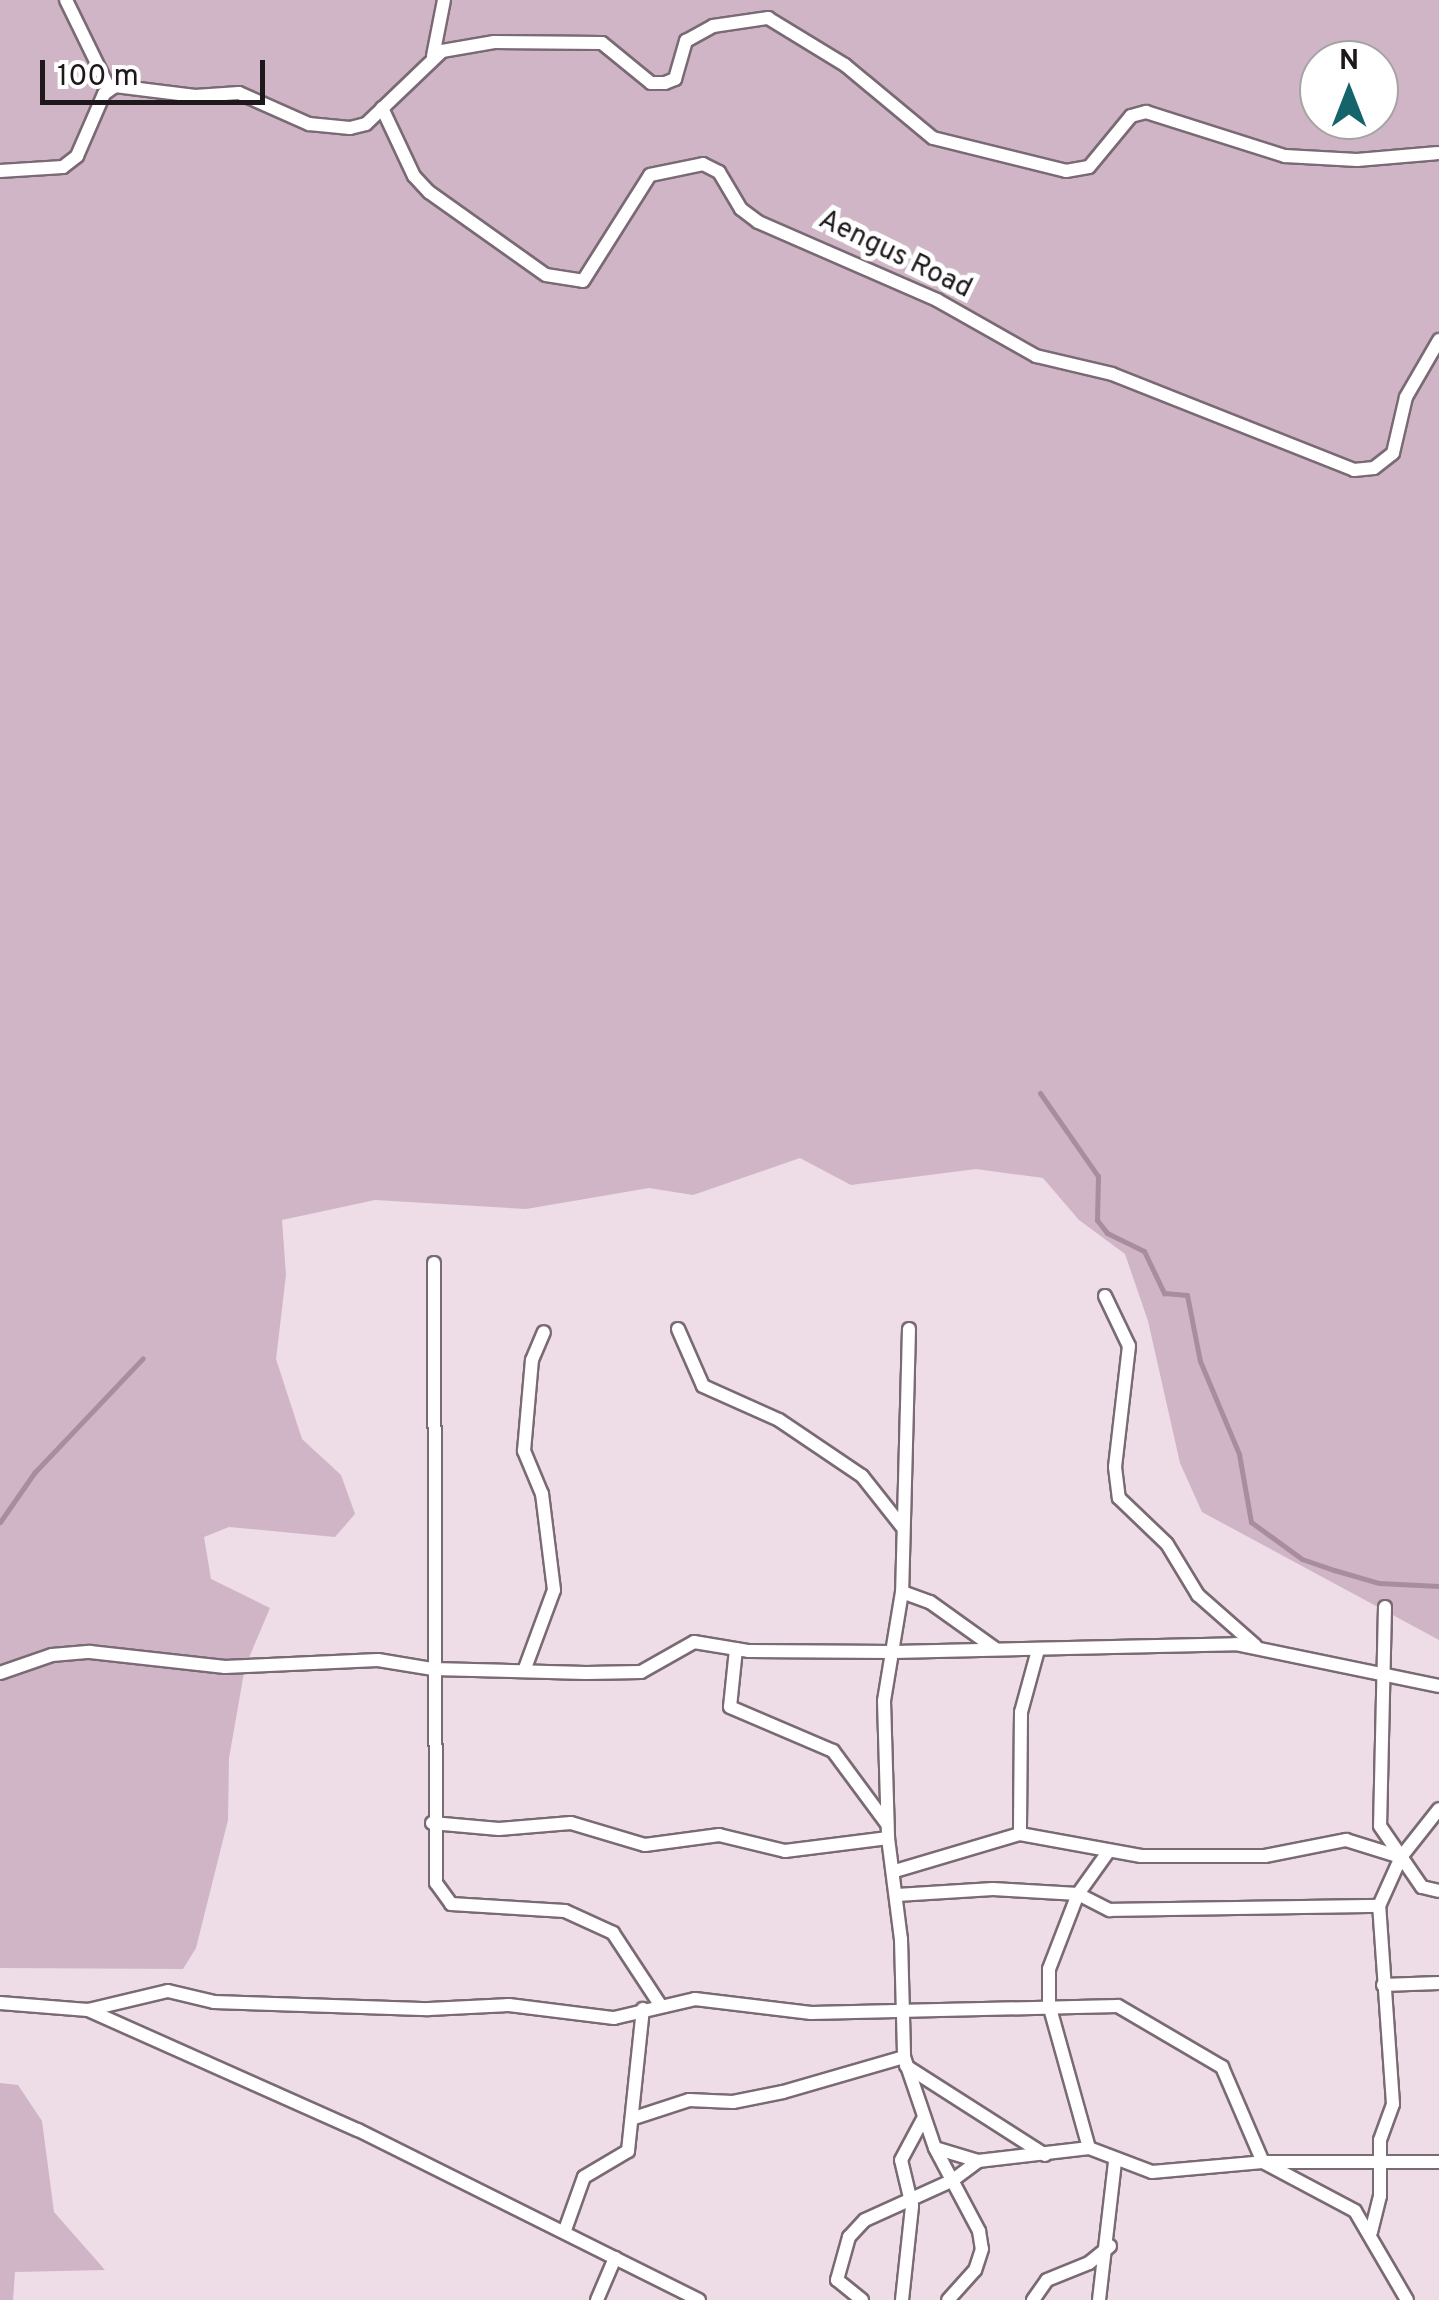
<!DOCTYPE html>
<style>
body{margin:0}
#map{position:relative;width:1439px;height:2300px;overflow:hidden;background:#eedce7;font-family:Overpass,sans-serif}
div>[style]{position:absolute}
.green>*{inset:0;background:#d0b5c6}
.stream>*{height:5px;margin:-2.5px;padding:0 2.5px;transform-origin:2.5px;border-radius:2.5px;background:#a88d9f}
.roads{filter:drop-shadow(2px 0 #796a74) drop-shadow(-2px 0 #796a74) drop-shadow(0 2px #796a74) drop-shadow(0 -2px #796a74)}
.street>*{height:12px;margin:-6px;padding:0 6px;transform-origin:6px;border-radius:6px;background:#fff}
span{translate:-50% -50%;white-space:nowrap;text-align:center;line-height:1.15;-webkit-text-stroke:10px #fff;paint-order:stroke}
.street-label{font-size:28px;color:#1e181c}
.north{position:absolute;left:1299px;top:40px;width:100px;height:100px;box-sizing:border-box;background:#fff;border:2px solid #a5a3a4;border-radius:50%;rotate:0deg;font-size:28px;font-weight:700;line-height:40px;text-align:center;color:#1e181c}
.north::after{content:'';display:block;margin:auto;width:35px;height:45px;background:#15636b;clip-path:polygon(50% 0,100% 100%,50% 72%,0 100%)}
.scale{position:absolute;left:40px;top:60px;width:225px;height:45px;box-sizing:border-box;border:5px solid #1e181c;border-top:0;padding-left:12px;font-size:30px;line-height:35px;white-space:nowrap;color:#1e181c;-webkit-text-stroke:8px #fff;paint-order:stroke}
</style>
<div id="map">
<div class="green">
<i style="clip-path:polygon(evenodd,0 0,1439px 0,1439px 1640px,1202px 1512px,1180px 1463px,1148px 1321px,1125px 1254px,1079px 1220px,1043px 1178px,976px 1169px,851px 1185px,800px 1158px,693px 1195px,649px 1188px,526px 1209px,375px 1200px,282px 1220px,286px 1275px,276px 1359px,302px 1439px,341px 1475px,355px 1514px,335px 1537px,229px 1527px,204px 1537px,211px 1579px,270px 1608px,245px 1667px,229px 1758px,228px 1820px,196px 1948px,183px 1969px,0 1968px,0 0,1319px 60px,1379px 60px,1379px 120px,1319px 120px,1319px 60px)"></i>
<i style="clip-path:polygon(0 2083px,18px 2085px,42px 2121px,54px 2212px,105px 2270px,15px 2272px,13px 2300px,0 2300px)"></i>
</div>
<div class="stream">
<i style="left:1040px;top:1093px;width:101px;rotate:55.1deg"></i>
<i style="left:1098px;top:1176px;width:44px;rotate:91.3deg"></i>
<i style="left:1097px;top:1220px;width:16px;rotate:52deg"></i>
<i style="left:1107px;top:1233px;width:41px;rotate:25.9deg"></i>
<i style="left:1144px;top:1251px;width:47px;rotate:64.5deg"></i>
<i style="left:1164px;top:1293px;width:23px;rotate:5deg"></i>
<i style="left:1187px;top:1295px;width:67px;rotate:78.9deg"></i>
<i style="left:1200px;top:1361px;width:101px;rotate:67.2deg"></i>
<i style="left:1239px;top:1454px;width:69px;rotate:80deg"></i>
<i style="left:1251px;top:1522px;width:63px;rotate:36deg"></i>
<i style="left:1302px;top:1559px;width:34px;rotate:19deg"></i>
<i style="left:1334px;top:1570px;width:47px;rotate:16.1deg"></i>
<i style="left:1379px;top:1583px;width:60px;rotate:2.9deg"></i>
<i style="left:0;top:1522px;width:60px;rotate:-55.2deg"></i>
<i style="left:34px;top:1473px;width:158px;rotate:-46.5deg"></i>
</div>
<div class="roads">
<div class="street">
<i style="left:66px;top:0;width:98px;rotate:64deg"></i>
<i style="left:433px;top:56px;width:57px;rotate:-78.9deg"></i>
<i style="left:382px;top:108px;width:75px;rotate:64.8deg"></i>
<i style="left:414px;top:176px;width:22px;rotate:47deg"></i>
<i style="left:429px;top:192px;width:143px;rotate:35.4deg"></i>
<i style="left:546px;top:275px;width:37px;rotate:9deg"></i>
<i style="left:583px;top:281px;width:125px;rotate:-57.7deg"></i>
<i style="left:650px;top:175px;width:54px;rotate:-11.7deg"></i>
<i style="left:703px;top:164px;width:18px;rotate:27deg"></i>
<i style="left:719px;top:172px;width:43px;rotate:59.3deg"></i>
<i style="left:741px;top:209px;width:21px;rotate:37deg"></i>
<i style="left:758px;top:222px;width:195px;rotate:23.5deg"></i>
<i style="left:937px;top:300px;width:114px;rotate:29.5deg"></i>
<i style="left:1036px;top:356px;width:78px;rotate:13.3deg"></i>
<i style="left:1112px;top:374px;width:260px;rotate:21.6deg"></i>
<i style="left:1354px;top:470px;width:20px;rotate:-6deg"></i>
<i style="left:1374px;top:468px;width:24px;rotate:-38deg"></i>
<i style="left:1393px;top:453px;width:57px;rotate:-76.9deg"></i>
<i style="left:1406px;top:397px;width:66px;rotate:-59.9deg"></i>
<i style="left:0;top:171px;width:63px;rotate:-3.6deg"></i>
<i style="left:63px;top:167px;width:18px;rotate:-38deg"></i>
<i style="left:77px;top:156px;width:68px;rotate:-66.5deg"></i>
<i style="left:104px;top:94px;width:14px;rotate:-36deg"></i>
<i style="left:115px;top:86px;width:81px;rotate:7.1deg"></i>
<i style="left:195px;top:96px;width:44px;rotate:-3.9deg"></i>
<i style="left:239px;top:93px;width:77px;rotate:23.9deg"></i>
<i style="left:309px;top:124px;width:41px;rotate:5.6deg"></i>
<i style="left:350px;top:128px;width:16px;rotate:-14deg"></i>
<i style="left:366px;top:124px;width:105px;rotate:-43.8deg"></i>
<i style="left:442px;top:51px;width:53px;rotate:-9.8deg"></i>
<i style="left:494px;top:42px;width:108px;rotate:0.5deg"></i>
<i style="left:602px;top:43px;width:63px;rotate:39.2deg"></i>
<i style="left:651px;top:83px;width:14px"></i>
<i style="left:665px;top:83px;width:11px;rotate:-22deg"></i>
<i style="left:675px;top:79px;width:40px;rotate:-74deg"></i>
<i style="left:686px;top:41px;width:31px;rotate:-29deg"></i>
<i style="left:713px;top:26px;width:56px;rotate:-8.3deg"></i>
<i style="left:768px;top:18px;width:90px;rotate:31.4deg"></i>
<i style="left:845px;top:65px;width:114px;rotate:39.7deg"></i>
<i style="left:933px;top:138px;width:137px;rotate:13.9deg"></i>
<i style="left:1066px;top:171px;width:23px;rotate:-10deg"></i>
<i style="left:1089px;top:167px;width:66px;rotate:-50.5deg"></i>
<i style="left:1131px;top:116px;width:16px;rotate:-15deg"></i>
<i style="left:1146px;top:112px;width:146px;rotate:17.6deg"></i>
<i style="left:1285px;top:156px;width:72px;rotate:3.2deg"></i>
<i style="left:1357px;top:160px;width:82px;rotate:-4.9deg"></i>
<i style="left:434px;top:1263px;width:620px;rotate:89.82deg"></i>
<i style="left:436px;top:1883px;width:26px;rotate:54deg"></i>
<i style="left:451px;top:1904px;width:114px;rotate:3.5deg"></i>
<i style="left:565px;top:1911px;width:53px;rotate:24.6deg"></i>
<i style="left:613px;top:1933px;width:84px;rotate:56.7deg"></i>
<i style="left:1105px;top:1296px;width:55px;rotate:64.4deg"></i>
<i style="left:1129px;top:1346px;width:122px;rotate:96.6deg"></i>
<i style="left:1115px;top:1467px;width:31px;rotate:83deg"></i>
<i style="left:1119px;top:1498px;width:66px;rotate:43.8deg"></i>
<i style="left:1167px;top:1544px;width:60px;rotate:58.7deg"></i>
<i style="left:1198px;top:1595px;width:76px;rotate:41.3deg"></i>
<i style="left:678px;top:1329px;width:62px;rotate:66.3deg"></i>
<i style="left:703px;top:1386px;width:83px;rotate:24.1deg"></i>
<i style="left:779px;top:1420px;width:100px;rotate:34deg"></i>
<i style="left:862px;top:1476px;width:66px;rotate:51.7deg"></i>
<i style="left:909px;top:1329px;width:263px;rotate:91.5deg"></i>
<i style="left:902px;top:1592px;width:110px;rotate:99.4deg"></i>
<i style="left:884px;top:1701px;width:137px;rotate:88.3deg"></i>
<i style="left:888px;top:1838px;width:102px;rotate:82.7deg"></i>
<i style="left:901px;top:1939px;width:118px;rotate:88.5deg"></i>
<i style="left:904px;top:2057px;width:96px;rotate:71.2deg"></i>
<i style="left:935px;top:2148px;width:45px;rotate:16.8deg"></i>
<i style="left:978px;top:2161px;width:112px;rotate:-6.7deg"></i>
<i style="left:1089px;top:2148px;width:67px;rotate:20.9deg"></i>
<i style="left:1152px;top:2172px;width:111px;rotate:-5.1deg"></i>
<i style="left:1263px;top:2162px;width:176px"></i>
<i style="left:902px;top:1592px;width:30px;rotate:20deg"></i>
<i style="left:930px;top:1602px;width:81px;rotate:35.5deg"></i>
<i style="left:1385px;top:1607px;width:219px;rotate:91.3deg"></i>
<i style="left:1380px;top:1826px;width:74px;rotate:55.5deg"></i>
<i style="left:1422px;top:1887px;width:17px;rotate:13deg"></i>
<i style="left:736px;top:1649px;width:58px;rotate:95.9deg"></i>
<i style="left:730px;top:1707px;width:112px;rotate:23.1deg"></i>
<i style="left:833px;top:1751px;width:91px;rotate:53.5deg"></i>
<i style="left:1038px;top:1650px;width:64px;rotate:105.3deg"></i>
<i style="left:1021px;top:1712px;width:122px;rotate:90.5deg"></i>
<i style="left:1020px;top:1834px;width:123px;rotate:10.3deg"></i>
<i style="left:1141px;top:1856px;width:124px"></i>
<i style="left:1265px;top:1856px;width:83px;rotate:-11.2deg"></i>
<i style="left:1346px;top:1840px;width:58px;rotate:17.2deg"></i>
<i style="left:524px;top:1671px;width:86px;rotate:-69.7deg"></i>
<i style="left:554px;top:1590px;width:97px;rotate:-97.1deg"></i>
<i style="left:542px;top:1494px;width:47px;rotate:-112.7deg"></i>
<i style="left:524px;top:1451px;width:91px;rotate:-85deg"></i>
<i style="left:532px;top:1360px;width:30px;rotate:-67deg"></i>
<i style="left:0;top:1673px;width:55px;rotate:-19.1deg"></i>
<i style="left:52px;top:1655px;width:38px;rotate:-5deg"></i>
<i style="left:90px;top:1652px;width:136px;rotate:6.3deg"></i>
<i style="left:225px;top:1667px;width:153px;rotate:-2.6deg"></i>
<i style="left:378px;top:1660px;width:56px;rotate:9.3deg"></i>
<i style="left:433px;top:1669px;width:153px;rotate:1.5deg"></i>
<i style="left:586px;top:1673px;width:55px;rotate:-1deg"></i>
<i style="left:641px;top:1672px;width:61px;rotate:-29.5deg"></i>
<i style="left:694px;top:1642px;width:56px;rotate:9.3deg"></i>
<i style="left:749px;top:1651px;width:144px;rotate:0.4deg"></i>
<i style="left:893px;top:1652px;width:343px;rotate:-1.3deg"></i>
<i style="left:1236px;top:1644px;width:207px;rotate:11.7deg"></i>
<i style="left:432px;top:1823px;width:67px;rotate:5.1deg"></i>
<i style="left:499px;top:1829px;width:72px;rotate:-4.8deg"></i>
<i style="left:571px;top:1823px;width:77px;rotate:16.6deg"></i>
<i style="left:645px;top:1845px;width:75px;rotate:-7.7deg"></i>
<i style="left:719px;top:1835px;width:68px;rotate:13.6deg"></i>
<i style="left:785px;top:1851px;width:104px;rotate:-7.2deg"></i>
<i style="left:895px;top:1871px;width:130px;rotate:-16.5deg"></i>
<i style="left:897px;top:1895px;width:96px;rotate:-3.6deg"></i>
<i style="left:993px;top:1889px;width:85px;rotate:3.4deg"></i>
<i style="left:1078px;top:1894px;width:36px;rotate:27deg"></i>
<i style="left:1110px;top:1910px;width:269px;rotate:-0.9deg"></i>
<i style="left:1383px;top:1985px;width:56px;rotate:-2deg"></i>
<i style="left:0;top:2003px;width:88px;rotate:4.5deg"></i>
<i style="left:88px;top:2010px;width:82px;rotate:-13.4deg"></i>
<i style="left:168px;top:1991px;width:47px;rotate:13.4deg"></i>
<i style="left:214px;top:2002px;width:215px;rotate:1.9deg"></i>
<i style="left:429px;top:2009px;width:80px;rotate:-2.9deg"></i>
<i style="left:509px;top:2005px;width:106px;rotate:7.1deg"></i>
<i style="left:614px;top:2018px;width:83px;rotate:-13.2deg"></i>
<i style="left:695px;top:1999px;width:117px;rotate:6.9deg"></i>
<i style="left:811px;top:2013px;width:307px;rotate:-1.3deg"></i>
<i style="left:1118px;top:2006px;width:121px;rotate:30.4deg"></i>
<i style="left:1222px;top:2067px;width:103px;rotate:66.7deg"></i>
<i style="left:1263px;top:2162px;width:104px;rotate:28deg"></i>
<i style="left:1355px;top:2211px;width:103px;rotate:59.7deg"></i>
<i style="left:88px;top:2010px;width:295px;rotate:24deg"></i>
<i style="left:358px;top:2130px;width:381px;rotate:26.5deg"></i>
<i style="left:906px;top:2066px;width:165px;rotate:32.6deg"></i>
<i style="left:634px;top:2118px;width:58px;rotate:-18.1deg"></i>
<i style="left:689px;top:2100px;width:44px;rotate:2.6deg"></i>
<i style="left:733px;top:2102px;width:51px;rotate:-11.3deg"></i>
<i style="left:783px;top:2092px;width:126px;rotate:-16.1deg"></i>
<i style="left:1089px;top:2148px;width:148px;rotate:-105.6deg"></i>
<i style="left:1049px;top:2005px;width:36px;rotate:-90deg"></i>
<i style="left:1049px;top:1969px;width:80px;rotate:-68.9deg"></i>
<i style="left:1078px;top:1894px;width:52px;rotate:-54.5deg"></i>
<i style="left:936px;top:2150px;width:92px;rotate:62deg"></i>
<i style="left:979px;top:2231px;width:18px;rotate:81deg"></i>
<i style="left:982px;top:2249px;width:22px;rotate:108deg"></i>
<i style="left:975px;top:2270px;width:40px;rotate:132deg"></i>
<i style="left:565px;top:2230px;width:56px;rotate:-70.3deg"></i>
<i style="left:584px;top:2177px;width:51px;rotate:-30.6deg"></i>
<i style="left:628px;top:2151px;width:143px;rotate:-84deg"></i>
<i style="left:1371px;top:2232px;width:37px;rotate:-76deg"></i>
<i style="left:1380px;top:2196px;width:56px;rotate:-90deg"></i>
<i style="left:1380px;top:2140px;width:38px;rotate:-70deg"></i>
<i style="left:1393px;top:2104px;width:198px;rotate:-94deg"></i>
<i style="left:1379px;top:1906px;width:54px;rotate:-65.8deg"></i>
<i style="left:1401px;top:1857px;width:61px;rotate:-51.6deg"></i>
<i style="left:597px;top:2300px;width:46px;rotate:-66.8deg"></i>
<i style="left:862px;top:2300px;width:32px;rotate:-141deg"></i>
<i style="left:837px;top:2280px;width:45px;rotate:-74.4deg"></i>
<i style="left:849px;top:2237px;width:23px;rotate:-47deg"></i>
<i style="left:865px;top:2220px;width:97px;rotate:-24.4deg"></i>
<i style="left:953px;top:2180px;width:31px;rotate:-37deg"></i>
<i style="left:902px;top:2300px;width:95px;rotate:-83.9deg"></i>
<i style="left:912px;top:2206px;width:47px;rotate:-103.4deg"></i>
<i style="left:901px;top:2160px;width:47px;rotate:-61.8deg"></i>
<i style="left:1033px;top:2300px;width:24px;rotate:-55deg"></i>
<i style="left:1047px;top:2280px;width:45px;rotate:-22deg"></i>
<i style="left:1089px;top:2263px;width:27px;rotate:-39deg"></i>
<i style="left:1099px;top:2300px;width:139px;rotate:-83.4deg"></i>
</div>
</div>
<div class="street-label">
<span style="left:895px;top:255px;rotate:26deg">Aengus Road</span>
</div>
<div class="north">N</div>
<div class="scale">100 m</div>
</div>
